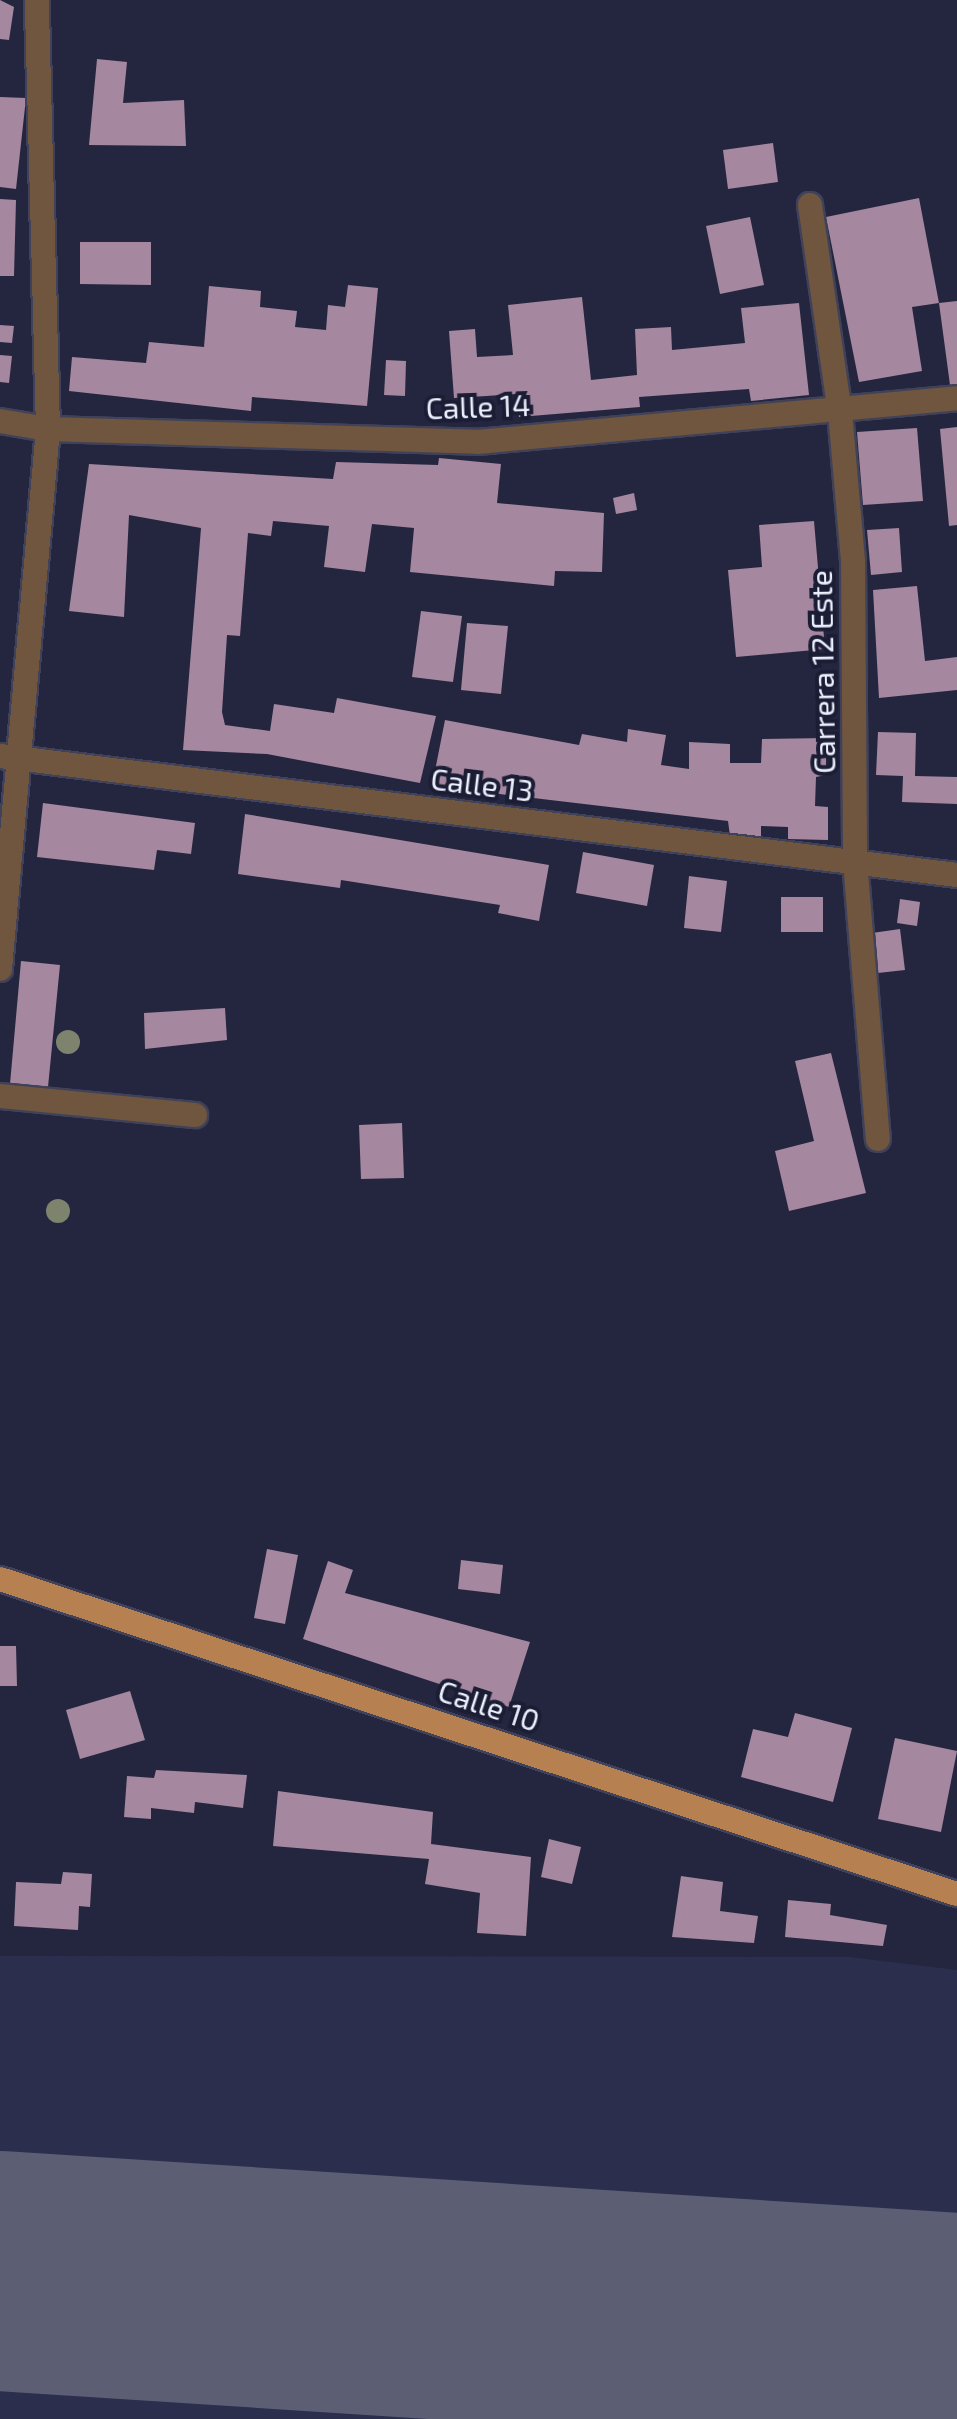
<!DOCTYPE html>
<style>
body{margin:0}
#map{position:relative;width:957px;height:2419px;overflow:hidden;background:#24263f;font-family:"Exo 2",sans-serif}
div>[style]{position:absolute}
.built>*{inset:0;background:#2c2e4e}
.runway>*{height:240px;margin:-120px;padding:0 120px;transform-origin:120px;border-radius:120px;background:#5c5f74}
.building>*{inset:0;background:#a5879f}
.roads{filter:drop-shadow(2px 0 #404259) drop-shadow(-2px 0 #404259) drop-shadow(0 2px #404259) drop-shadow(0 -2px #404259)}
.street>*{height:24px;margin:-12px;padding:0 12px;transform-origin:12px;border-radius:12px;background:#70553f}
.primary>*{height:24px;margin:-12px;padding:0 12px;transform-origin:12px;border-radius:12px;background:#b78050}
.trees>*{width:24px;height:24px;margin:-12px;border-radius:50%;background:#7d836d}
span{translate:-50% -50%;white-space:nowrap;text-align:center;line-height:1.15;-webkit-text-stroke:8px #1b1d35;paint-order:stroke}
.street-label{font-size:30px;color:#eceffc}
</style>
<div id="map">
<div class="built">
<i style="clip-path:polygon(0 1956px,849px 1957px,957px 1970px,957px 2419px,0 2419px)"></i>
</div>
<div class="runway">
<i style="left:0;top:2271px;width:959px;rotate:3.71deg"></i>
</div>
<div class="building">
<i style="clip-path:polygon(0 0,14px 7px,9px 40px,0 39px)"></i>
<i style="clip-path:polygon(97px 59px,127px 62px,123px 103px,184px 100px,186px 146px,89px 145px)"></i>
<i style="clip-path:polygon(0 97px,26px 98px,16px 189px,0 187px)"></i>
<i style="clip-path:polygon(773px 143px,778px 182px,728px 189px,723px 150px)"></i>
<i style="clip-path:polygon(919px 198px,939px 303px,957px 301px,957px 384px,950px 385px,939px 303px,912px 307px,922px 371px,859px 382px,826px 217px)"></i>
<i style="clip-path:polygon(0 199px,16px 200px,14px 276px,0 276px)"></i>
<i style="clip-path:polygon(750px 217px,764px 285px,720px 294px,706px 226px)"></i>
<i style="clip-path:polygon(80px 242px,151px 242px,151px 285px,80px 284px)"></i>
<i style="clip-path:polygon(348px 285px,378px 288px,367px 406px,252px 397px,251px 411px,69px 391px,72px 357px,146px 363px,149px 342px,204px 347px,209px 286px,261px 291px,260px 307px,297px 311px,295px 327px,326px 330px,328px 305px,345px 307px)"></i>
<i style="clip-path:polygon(582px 297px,591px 380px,637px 375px,635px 329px,671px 327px,672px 350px,745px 343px,741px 308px,799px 303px,809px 395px,751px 401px,749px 389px,639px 397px,640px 407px,519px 417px,516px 394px,454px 398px,449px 331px,475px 329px,477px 357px,513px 355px,508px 305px)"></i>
<i style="clip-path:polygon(0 325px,14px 326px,12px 343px,0 342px)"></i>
<i style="clip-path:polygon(0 355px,12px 356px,9px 383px,0 382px)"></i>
<i style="clip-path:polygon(386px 360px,406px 361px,405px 396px,384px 395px)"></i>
<i style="clip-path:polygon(957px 427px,957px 525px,949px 526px,940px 429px)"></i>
<i style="clip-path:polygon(917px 428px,923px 501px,863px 505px,857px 432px)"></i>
<i style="clip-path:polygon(439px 458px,501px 464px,497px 503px,604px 513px,602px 572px,555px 571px,554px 586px,410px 572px,414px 528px,372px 524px,365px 572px,324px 567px,329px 526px,273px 521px,271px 536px,248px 533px,240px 636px,227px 635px,222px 712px,225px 725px,270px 731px,274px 704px,334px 713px,337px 698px,436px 716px,420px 783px,267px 754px,183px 750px,201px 528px,129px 515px,124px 617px,69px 611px,89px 464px,333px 479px,336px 462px,438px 465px)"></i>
<i style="clip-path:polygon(634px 493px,637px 510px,616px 514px,613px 498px)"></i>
<i style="clip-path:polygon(814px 521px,825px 649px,736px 657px,728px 570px,762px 567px,759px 525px)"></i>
<i style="clip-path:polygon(899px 528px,902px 572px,871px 575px,867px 530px)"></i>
<i style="clip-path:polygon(917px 586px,925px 661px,957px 657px,957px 690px,879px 698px,873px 590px)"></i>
<i style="clip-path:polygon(421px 611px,462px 616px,453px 682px,412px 677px)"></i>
<i style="clip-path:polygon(467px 623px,508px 626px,501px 694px,461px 690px)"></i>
<i style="clip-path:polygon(445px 720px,579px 745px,582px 734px,627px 742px,628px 729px,666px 735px,661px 765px,689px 769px,689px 742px,730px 744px,730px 763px,761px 763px,762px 739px,826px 738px,826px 775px,816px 777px,815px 806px,828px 807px,828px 840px,788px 839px,788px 827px,761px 826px,761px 837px,730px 836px,728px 821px,432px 786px)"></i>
<i style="clip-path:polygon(878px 732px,916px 733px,915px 776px,957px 777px,957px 804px,902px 802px,903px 776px,876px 775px)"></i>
<i style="clip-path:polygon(43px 803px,195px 823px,191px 854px,157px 850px,154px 870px,37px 857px)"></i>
<i style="clip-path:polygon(245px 814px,549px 865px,539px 921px,498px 913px,500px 905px,341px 880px,340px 888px,238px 874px)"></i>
<i style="clip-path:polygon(583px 852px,654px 865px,647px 906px,576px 893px)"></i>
<i style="clip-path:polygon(689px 876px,727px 881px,721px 932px,684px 928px)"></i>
<i style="clip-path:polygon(781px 897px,823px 897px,823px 932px,781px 932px)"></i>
<i style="clip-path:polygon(900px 899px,920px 902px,917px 926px,897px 923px)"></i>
<i style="clip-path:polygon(900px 929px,905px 970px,878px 973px,872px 933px)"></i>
<i style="clip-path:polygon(21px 961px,60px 965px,48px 1087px,10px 1084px)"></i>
<i style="clip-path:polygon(225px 1008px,227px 1040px,145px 1049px,144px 1013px)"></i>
<i style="clip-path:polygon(831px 1053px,866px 1193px,789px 1211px,775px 1151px,814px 1141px,795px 1061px)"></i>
<i style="clip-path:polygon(402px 1123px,404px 1178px,361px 1179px,359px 1125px)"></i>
<i style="clip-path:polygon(267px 1549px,298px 1555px,285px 1624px,254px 1618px)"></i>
<i style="clip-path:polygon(461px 1560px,503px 1565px,500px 1594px,458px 1589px)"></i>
<i style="clip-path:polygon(328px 1561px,353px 1570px,345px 1593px,530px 1642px,509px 1707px,303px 1639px)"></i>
<i style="clip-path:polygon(0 1646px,16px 1646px,17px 1686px,0 1686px)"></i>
<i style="clip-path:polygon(130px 1691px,145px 1740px,80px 1759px,66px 1710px)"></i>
<i style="clip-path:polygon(795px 1713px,852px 1728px,833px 1802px,741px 1777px,753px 1729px,788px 1737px)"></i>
<i style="clip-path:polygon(895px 1738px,957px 1751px,941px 1832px,878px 1819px)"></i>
<i style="clip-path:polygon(156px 1770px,247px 1775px,243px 1808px,195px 1802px,194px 1813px,151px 1808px,151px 1819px,124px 1817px,127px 1776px,154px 1778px)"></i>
<i style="clip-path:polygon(278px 1791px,433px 1812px,431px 1844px,531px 1857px,526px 1936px,477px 1933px,480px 1893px,425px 1884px,429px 1859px,273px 1846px)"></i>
<i style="clip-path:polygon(549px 1839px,581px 1847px,572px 1884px,541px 1877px)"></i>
<i style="clip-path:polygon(63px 1872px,92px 1874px,90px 1907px,79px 1906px,78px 1930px,14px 1926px,16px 1882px,61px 1884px)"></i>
<i style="clip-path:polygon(681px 1876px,723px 1882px,720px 1911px,758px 1916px,754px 1943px,672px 1937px)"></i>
<i style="clip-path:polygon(788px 1900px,831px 1904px,830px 1915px,887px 1925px,883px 1946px,785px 1937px)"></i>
</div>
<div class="roads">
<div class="street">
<i style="left:810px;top:205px;width:209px;rotate:81.8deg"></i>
<i style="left:840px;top:412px;width:150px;rotate:85deg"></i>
<i style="left:853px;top:561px;width:300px;rotate:89.6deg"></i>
<i style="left:855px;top:861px;width:279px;rotate:85.3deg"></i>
<i style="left:0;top:421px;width:49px;rotate:9.5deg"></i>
<i style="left:48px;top:429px;width:429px;rotate:1.7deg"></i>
<i style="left:477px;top:442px;width:482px;rotate:-5.2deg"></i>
<i style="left:0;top:756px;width:964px;rotate:7.09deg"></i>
<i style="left:0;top:969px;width:542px;rotate:-84.92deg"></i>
<i style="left:48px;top:429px;width:429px;rotate:-91.5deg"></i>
<i style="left:0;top:1096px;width:196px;rotate:5.6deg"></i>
</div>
<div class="primary">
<i style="left:0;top:1579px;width:1008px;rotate:18.22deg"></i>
</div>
</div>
<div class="trees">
<i style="left:68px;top:1042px"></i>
<i style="left:58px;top:1211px"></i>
</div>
<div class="street-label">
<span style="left:478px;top:406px;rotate:-2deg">Calle 14</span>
<span style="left:822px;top:672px;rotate:-91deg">Carrera 12 Este</span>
<span style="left:482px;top:784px;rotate:7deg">Calle 13</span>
<span style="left:489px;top:1705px;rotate:18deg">Calle 10</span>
</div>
</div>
